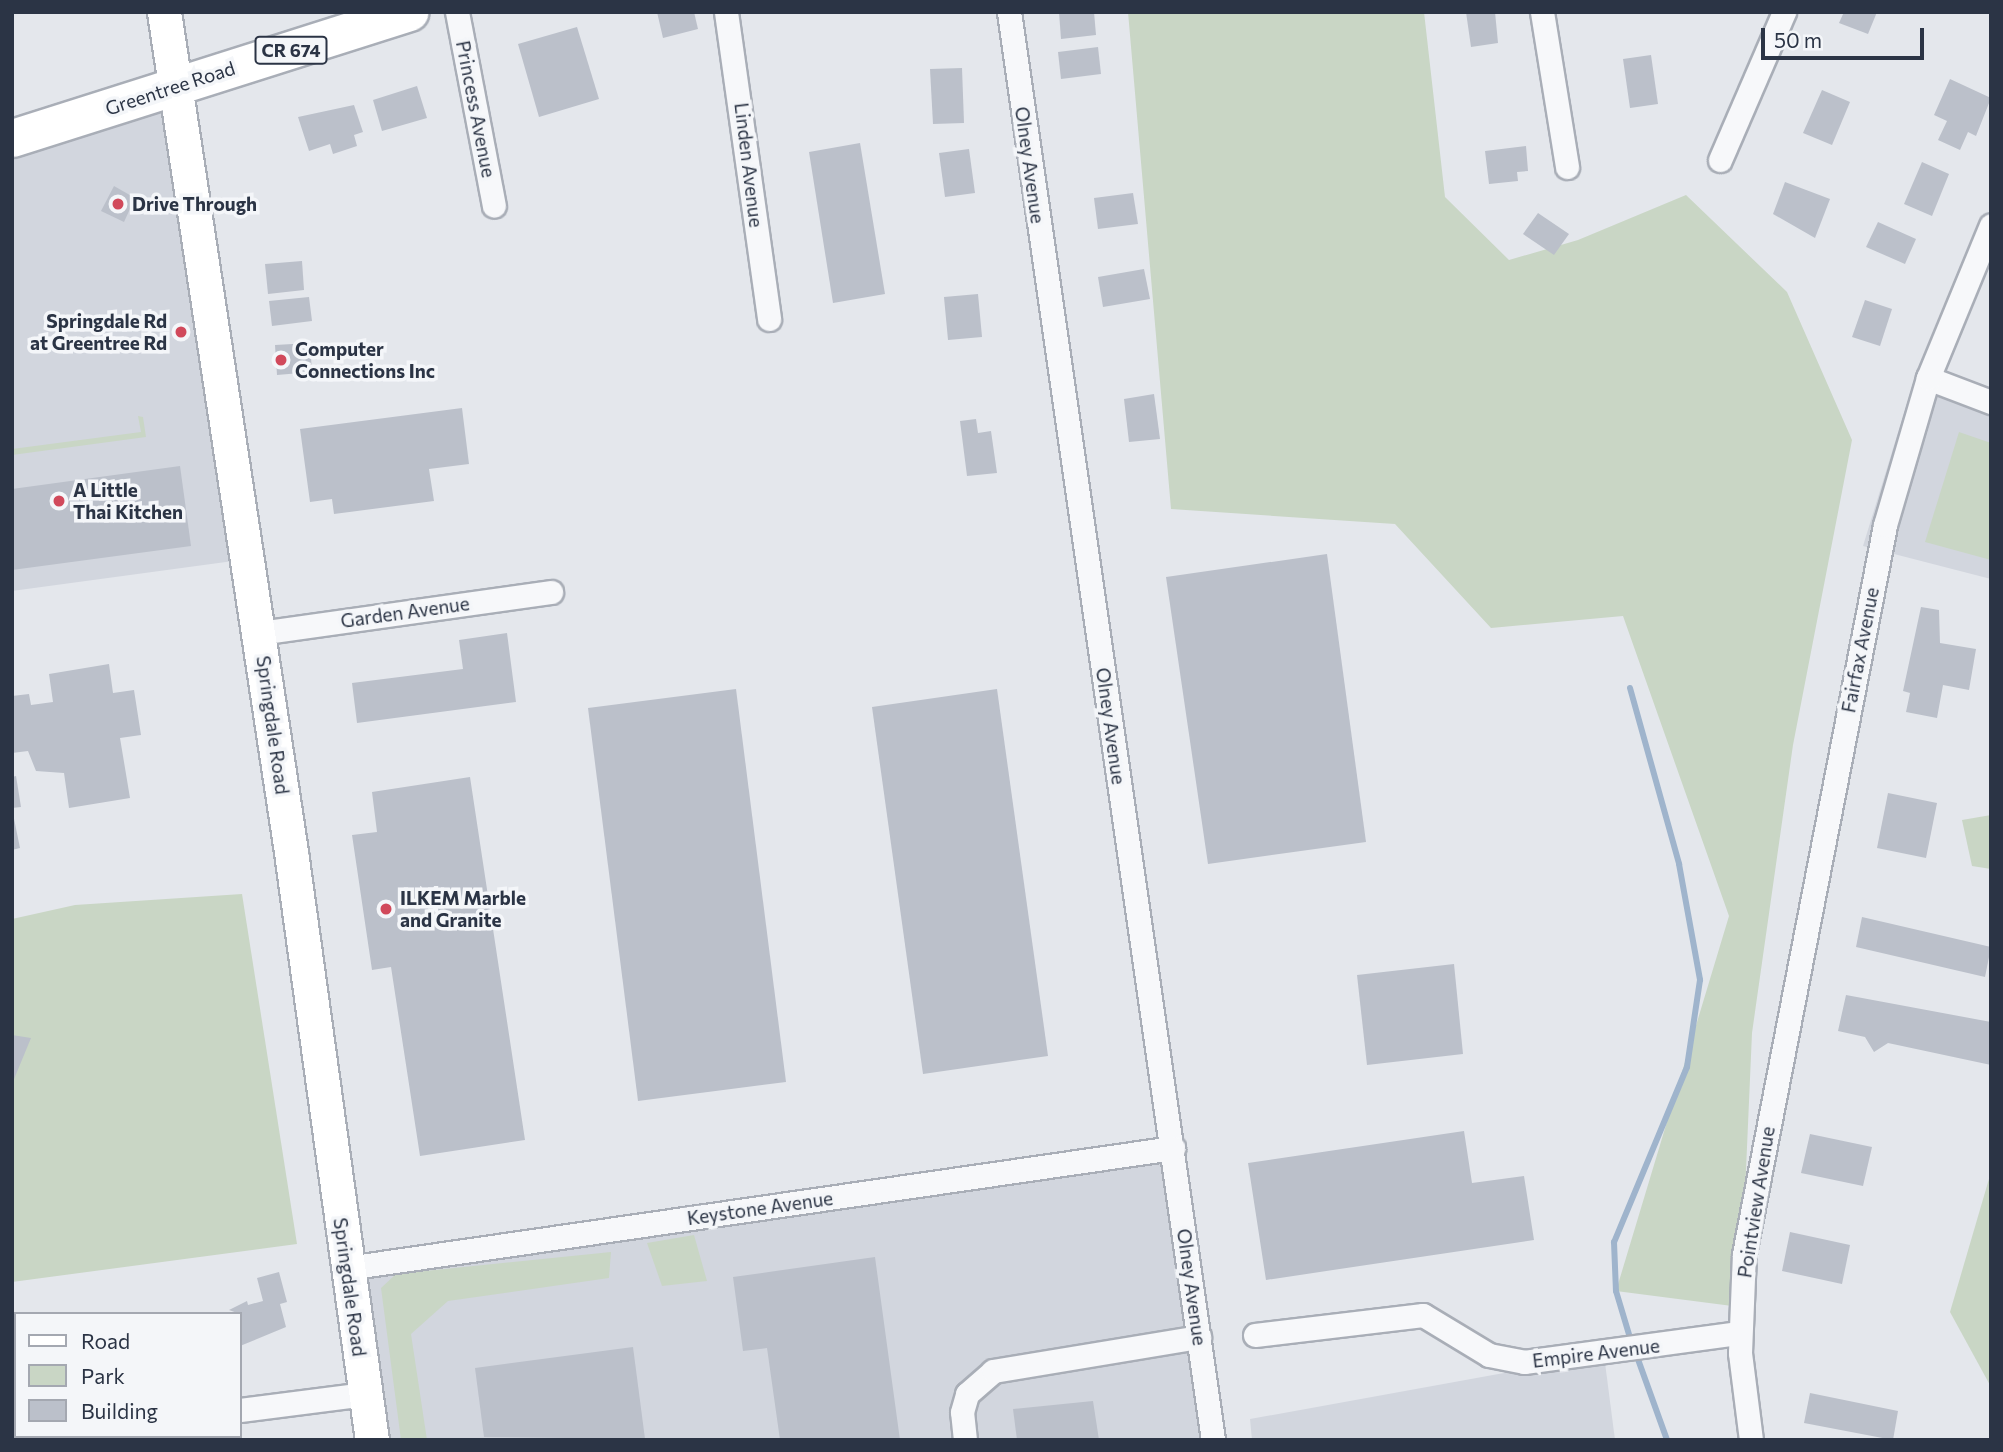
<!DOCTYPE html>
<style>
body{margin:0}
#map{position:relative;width:2003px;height:1452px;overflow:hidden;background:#e4e7ec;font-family:Commissioner,sans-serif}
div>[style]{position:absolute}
.built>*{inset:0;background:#d2d6de}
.green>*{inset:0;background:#c9d6c5}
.stream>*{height:6px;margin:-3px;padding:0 3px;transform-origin:3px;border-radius:3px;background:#9fb4cc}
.building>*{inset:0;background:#bbc0ca}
.roads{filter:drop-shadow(2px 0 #a9aeb7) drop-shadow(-2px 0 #a9aeb7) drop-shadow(0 2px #a9aeb7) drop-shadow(0 -2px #a9aeb7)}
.street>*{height:23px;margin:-11.5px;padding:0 11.5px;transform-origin:11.5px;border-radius:11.5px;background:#f7f8fa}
.secondary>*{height:33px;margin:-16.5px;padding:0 16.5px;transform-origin:16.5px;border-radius:16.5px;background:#fff}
.primary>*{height:37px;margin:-18.5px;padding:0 18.5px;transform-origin:18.5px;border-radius:18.5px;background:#fff}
.dots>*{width:19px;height:19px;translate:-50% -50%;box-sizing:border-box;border:4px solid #f4f6f9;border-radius:50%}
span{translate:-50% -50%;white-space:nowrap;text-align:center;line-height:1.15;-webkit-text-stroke:7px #f4f6f9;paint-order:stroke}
.shield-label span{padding:2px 5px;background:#f4f6f9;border:2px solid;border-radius:5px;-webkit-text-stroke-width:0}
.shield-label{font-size:18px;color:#2b3445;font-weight:700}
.street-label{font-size:19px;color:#2b3445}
.poi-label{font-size:19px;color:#2b3445;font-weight:700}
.left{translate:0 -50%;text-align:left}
.right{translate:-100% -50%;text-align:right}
.frame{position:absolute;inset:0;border:14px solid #2b3445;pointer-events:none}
.legend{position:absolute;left:14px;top:1312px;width:228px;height:126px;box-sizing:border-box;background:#f4f6f9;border:2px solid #a4a8b1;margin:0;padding:9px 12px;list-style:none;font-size:21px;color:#2b3445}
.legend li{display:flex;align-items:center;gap:14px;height:35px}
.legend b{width:35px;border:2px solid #a4a8b1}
.scale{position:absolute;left:1761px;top:28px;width:163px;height:32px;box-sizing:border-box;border:4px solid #2b3445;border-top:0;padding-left:9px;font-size:21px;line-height:24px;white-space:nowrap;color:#2b3445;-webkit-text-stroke:5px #f4f6f9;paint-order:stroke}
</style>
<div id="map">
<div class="built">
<i style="clip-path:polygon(172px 87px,248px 559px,12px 591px,12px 138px)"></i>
<i style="clip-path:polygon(1912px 387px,1991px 414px,1991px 579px,1863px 546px)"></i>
<i style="clip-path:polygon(1173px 1148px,1213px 1440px,372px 1440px,347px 1268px)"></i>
<i style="clip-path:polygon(1604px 1355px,1615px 1440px,1252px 1440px,1250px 1419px)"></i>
</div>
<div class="green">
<i style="clip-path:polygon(1128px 12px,1424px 12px,1445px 197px,1509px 260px,1578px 240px,1686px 195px,1787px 292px,1852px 440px,1793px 745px,1752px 1033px,1740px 1307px,1616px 1291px,1729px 916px,1623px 616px,1491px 628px,1395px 524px,1171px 509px)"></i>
<i style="clip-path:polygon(138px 416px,143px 417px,146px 437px,12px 455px,12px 449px,141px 432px)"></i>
<i style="clip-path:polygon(1959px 432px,1991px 443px,1991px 560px,1925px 542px)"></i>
<i style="clip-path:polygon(1991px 815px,1991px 869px,1972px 866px,1962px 820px)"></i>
<i style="clip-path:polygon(242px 894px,297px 1244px,12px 1282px,12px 919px,75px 905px)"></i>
<i style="clip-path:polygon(1991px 1172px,1991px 1387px,1950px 1312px)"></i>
<i style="clip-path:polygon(694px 1235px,707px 1281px,662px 1286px,647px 1243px)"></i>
<i style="clip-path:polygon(611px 1252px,609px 1278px,448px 1301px,411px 1334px,427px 1440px,401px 1440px,381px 1288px,396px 1274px)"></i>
</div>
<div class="stream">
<i style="left:1630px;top:688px;width:183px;rotate:74.4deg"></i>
<i style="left:1679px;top:864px;width:118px;rotate:79.7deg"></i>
<i style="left:1700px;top:980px;width:88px;rotate:98.5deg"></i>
<i style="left:1687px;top:1067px;width:190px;rotate:112.6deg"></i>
<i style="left:1614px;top:1242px;width:49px;rotate:87.7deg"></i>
<i style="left:1616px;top:1291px;width:52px;rotate:73.3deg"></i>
<i style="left:1635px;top:1351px;width:95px;rotate:70.2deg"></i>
</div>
<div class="building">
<i style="clip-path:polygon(657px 12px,694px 12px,698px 29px,663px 38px)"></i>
<i style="clip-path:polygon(1059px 12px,1094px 12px,1096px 35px,1061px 39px)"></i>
<i style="clip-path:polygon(1466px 12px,1495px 12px,1498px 43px,1471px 47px)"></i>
<i style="clip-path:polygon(1844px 12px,1877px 12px,1868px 34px,1839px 23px)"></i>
<i style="clip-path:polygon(577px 27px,599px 99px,539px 117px,518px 44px)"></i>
<i style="clip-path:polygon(1098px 47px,1101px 74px,1061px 79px,1058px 52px)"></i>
<i style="clip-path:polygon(1651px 55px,1658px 104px,1630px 108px,1623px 59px)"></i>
<i style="clip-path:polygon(962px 68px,964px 123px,933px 124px,930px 69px)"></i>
<i style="clip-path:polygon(1950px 79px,1991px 98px,1976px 136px,1968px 132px,1960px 150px,1938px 140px,1947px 121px,1934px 115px)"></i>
<i style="clip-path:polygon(417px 86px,427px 118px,382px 131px,373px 100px)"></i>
<i style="clip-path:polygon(1822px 90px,1850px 102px,1832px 145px,1803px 133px)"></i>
<i style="clip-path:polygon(354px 105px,363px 132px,354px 135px,357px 146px,333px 154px,330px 144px,309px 151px,298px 117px)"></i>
<i style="clip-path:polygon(860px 143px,885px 294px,833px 303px,809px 152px)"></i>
<i style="clip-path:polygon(1526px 146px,1528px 171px,1517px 172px,1518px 181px,1489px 184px,1485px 151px)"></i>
<i style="clip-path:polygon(969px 149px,975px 193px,945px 197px,939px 153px)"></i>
<i style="clip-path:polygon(1922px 162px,1949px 174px,1932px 216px,1904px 204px)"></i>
<i style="clip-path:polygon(1785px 182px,1830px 199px,1815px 238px,1773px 214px)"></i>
<i style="clip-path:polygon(114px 186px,135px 198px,124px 222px,101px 211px)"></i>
<i style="clip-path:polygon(1133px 193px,1138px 224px,1098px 229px,1094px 198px)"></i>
<i style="clip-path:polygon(1538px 213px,1569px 234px,1554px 255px,1523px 234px)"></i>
<i style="clip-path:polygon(1878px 222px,1916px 239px,1905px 264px,1866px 247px)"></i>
<i style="clip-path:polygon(302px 261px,304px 290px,268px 294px,265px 264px)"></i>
<i style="clip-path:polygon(1144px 269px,1150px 299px,1103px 307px,1098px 277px)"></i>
<i style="clip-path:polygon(978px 294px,982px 337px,948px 340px,944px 297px)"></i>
<i style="clip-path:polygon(309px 297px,312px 321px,272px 326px,269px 301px)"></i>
<i style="clip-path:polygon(1865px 300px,1892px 309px,1880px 346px,1852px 337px)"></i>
<i style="clip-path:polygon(310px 343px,312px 372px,277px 375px,275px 345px)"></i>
<i style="clip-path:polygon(1154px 394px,1160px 439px,1129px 442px,1124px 399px)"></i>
<i style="clip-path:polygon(462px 408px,469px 464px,429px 469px,434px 501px,334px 514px,332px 499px,310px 502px,300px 429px)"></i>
<i style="clip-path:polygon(976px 419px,978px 433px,991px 431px,997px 473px,967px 476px,960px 421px)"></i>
<i style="clip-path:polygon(180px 466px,191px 546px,12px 570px,12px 489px)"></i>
<i style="clip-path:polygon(1327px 554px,1366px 842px,1208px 864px,1166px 577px)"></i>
<i style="clip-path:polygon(1921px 607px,1939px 610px,1940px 643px,1976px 649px,1969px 690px,1943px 685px,1937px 718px,1906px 712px,1910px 693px,1903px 691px)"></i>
<i style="clip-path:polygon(507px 633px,516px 702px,357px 723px,352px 683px,463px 669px,459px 640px)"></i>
<i style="clip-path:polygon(109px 664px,113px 693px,134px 690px,141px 735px,120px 738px,130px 798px,69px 808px,64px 773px,36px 771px,28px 751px,12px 753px,12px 696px,29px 694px,31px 705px,53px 702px,49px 674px)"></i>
<i style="clip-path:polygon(736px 689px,786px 1082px,638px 1101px,588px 708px)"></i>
<i style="clip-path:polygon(997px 689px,1048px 1056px,923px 1074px,872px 707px)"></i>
<i style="clip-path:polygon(16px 776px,21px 807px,12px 808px,12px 777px)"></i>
<i style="clip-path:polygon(470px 777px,525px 1140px,420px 1156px,391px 967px,372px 970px,352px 835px,377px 832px,372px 792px)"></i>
<i style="clip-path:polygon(1888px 793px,1937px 803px,1926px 858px,1877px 848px)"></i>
<i style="clip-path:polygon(12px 809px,20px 848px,12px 850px)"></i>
<i style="clip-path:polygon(1862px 917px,1991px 947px,1985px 977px,1856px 947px)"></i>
<i style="clip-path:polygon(1454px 964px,1463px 1054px,1367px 1065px,1357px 975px)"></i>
<i style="clip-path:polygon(1846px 995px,1991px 1022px,1991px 1065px,1888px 1043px,1874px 1052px,1865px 1037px,1838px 1031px)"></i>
<i style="clip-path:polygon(12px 1035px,31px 1038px,12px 1084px)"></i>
<i style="clip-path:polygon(1464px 1131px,1472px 1183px,1524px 1176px,1534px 1240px,1266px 1280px,1248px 1163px)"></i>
<i style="clip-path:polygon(1810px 1134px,1872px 1147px,1863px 1186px,1801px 1173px)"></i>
<i style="clip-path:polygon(1790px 1232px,1850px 1245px,1842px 1284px,1782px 1271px)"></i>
<i style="clip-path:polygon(875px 1257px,900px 1440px,780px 1440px,767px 1348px,743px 1351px,733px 1277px)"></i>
<i style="clip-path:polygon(279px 1272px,287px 1302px,280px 1304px,286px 1327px,240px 1346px,240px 1314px,229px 1310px,247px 1301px,248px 1305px,263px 1301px,257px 1278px)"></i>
<i style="clip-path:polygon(12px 1341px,16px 1341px,12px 1382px)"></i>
<i style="clip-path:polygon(633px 1347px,645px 1439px,484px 1437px,475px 1368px)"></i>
<i style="clip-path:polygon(1810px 1393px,1898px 1411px,1893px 1440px,1804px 1423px)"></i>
<i style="clip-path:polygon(1093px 1401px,1099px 1440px,1017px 1440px,1013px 1409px)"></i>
</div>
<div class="roads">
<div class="street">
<i style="left:457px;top:12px;width:197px;rotate:79.2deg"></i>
<i style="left:726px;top:12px;width:310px;rotate:82deg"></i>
<i style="left:1009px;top:12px;width:1442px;rotate:81.87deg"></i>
<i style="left:1542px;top:12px;width:157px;rotate:80.8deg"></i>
<i style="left:1720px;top:160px;width:161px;rotate:-66.6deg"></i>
<i style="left:1928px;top:378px;width:67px;rotate:20.9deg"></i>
<i style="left:259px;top:633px;width:295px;rotate:-8deg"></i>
<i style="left:347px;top:1268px;width:835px;rotate:-8.27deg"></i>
<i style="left:1255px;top:1335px;width:169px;rotate:-6.8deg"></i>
<i style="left:1423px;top:1315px;width:77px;rotate:31.2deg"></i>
<i style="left:1489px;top:1355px;width:36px;rotate:11deg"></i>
<i style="left:1524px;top:1362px;width:217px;rotate:-7.7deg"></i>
<i style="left:240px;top:1410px;width:126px;rotate:-7.3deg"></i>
<i style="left:179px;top:1436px;width:4px;rotate:90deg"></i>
<i style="left:12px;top:1439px;width:21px;rotate:-8deg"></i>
<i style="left:965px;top:1440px;width:28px;rotate:-96deg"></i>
<i style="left:962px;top:1412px;width:19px;rotate:-74deg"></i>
<i style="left:967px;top:1394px;width:35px;rotate:-41deg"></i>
<i style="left:993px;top:1371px;width:209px;rotate:-9.4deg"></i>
<i style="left:1751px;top:1440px;width:88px;rotate:-97.2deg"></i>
<i style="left:1740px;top:1353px;width:99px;rotate:-87.7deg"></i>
<i style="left:1744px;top:1254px;width:743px;rotate:-79.05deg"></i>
<i style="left:1885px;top:525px;width:153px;rotate:-73.7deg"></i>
<i style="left:1928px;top:378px;width:165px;rotate:-67.6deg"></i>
</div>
<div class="secondary">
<i style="left:164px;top:12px;width:850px;rotate:81.4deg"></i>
<i style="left:291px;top:852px;width:594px;rotate:82.16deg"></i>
</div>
<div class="primary">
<i style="left:12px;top:138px;width:417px;rotate:-17.6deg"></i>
</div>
</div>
<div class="dots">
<i style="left:118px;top:204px;background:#d1495b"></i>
<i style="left:181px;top:332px;background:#d1495b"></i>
<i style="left:281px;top:360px;background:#d1495b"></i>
<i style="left:59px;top:501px;background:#d1495b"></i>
<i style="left:386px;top:909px;background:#d1495b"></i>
</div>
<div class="shield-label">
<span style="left:291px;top:50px">CR 674</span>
</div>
<div class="street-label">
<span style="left:170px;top:88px;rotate:-18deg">Greentree Road</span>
<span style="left:476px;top:109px;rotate:79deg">Princess Avenue</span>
<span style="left:749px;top:165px;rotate:83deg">Linden Avenue</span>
<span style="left:1030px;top:165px;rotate:82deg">Olney Avenue</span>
<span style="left:405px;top:612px;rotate:-8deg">Garden Avenue</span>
<span style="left:1860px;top:650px;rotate:-79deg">Fairfax Avenue</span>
<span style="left:273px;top:725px;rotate:82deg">Springdale Road</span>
<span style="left:1111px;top:726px;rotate:82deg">Olney Avenue</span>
<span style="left:1756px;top:1202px;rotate:-81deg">Pointview Avenue</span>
<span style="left:760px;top:1208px;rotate:-8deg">Keystone Avenue</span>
<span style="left:350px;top:1287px;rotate:82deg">Springdale Road</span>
<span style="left:1192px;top:1287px;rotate:82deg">Olney Avenue</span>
<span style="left:1596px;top:1353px;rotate:-7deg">Empire Avenue</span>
</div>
<div class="poi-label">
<span class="left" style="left:132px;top:204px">Drive Through</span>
<span class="right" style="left:167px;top:332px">Springdale Rd<br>at Greentree Rd</span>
<span class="left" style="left:295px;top:360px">Computer<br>Connections Inc</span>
<span class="left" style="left:73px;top:501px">A Little<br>Thai Kitchen</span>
<span class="left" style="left:400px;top:909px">ILKEM Marble<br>and Granite</span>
</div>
<div class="frame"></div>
<ul class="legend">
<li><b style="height:9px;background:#fff"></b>Road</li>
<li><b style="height:19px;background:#c9d6c5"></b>Park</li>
<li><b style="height:19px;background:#bbc0ca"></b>Building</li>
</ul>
<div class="scale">50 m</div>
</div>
